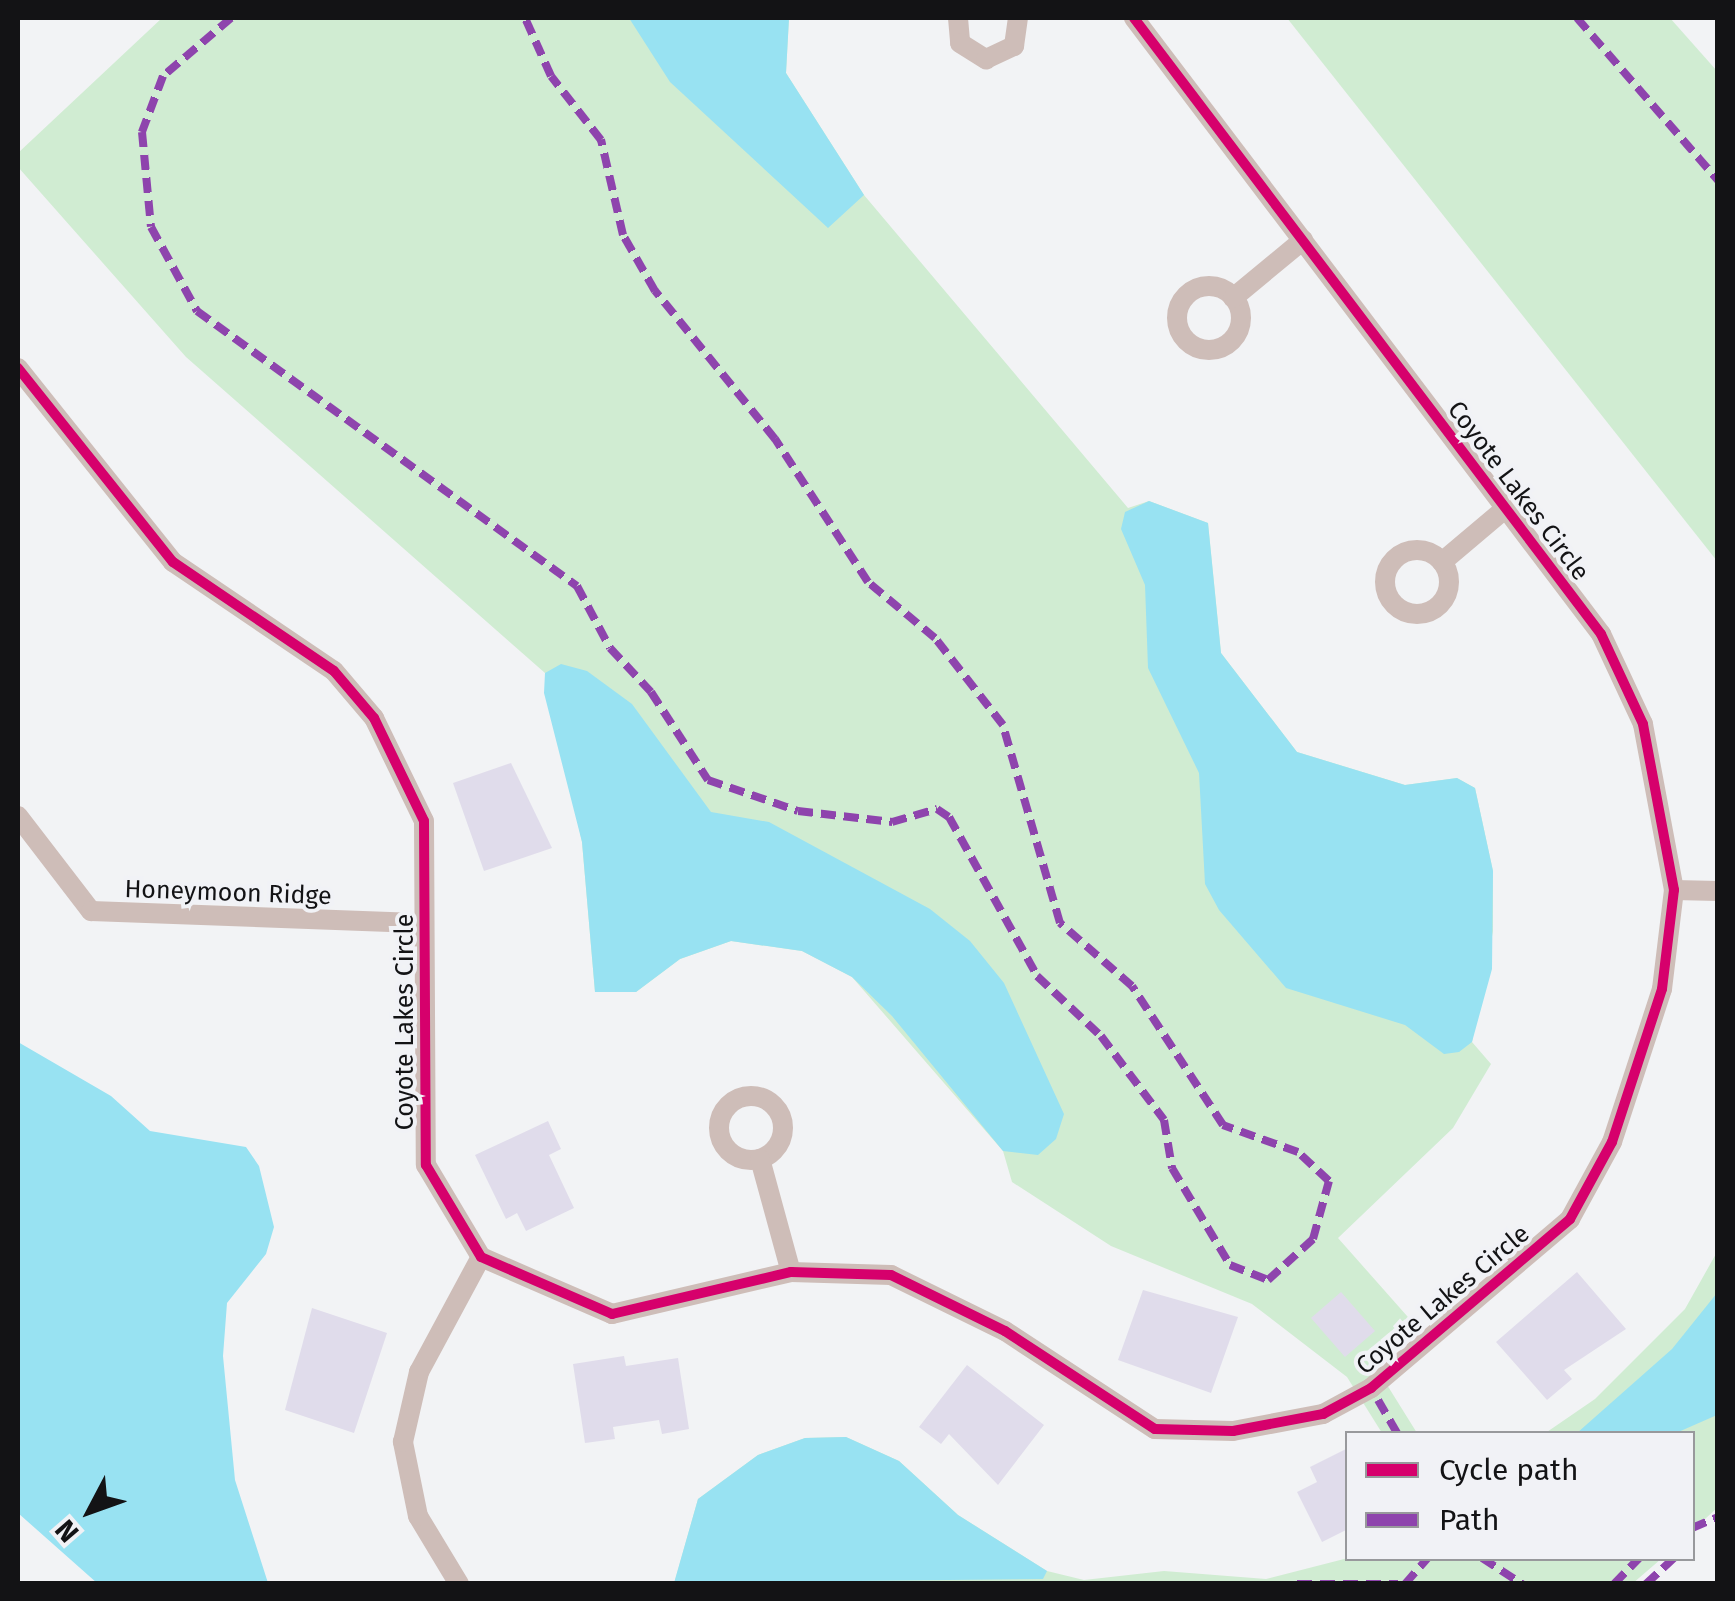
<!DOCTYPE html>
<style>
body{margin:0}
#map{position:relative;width:1735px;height:1601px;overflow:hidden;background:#f2f3f5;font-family:"Fira Sans",sans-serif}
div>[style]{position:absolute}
.green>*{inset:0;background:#d0ecd2}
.water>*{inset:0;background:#98e2f2}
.building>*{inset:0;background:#e0dceb}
.minor>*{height:20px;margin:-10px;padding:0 10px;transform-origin:10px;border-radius:10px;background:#cebdb8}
.minor>.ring{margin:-10px;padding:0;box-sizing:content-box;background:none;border:20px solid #cebdb8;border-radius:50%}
.quiet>*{height:8px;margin-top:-4px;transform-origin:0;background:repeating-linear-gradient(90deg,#8e44ad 0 15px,transparent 0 23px)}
.cycleway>*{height:10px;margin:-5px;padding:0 5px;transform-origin:5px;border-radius:5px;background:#d6006c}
span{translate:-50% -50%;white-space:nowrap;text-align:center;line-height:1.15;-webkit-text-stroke:8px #f1f2f6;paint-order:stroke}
.street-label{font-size:25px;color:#131315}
.frame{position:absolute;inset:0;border:20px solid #131315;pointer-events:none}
.legend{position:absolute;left:1345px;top:1431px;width:350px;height:130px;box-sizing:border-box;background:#f1f2f6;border:2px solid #98999c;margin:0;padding:12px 18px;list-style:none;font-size:30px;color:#131315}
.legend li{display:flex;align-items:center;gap:20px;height:50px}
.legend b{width:50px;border:2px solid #98999c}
.north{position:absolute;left:40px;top:1461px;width:100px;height:100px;-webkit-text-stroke:8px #f1f2f6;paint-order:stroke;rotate:229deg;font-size:28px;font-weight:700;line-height:40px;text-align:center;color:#131315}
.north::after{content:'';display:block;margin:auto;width:35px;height:45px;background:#131315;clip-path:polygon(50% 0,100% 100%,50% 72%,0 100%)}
</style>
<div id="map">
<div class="green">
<i style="clip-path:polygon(162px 18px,789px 18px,786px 73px,864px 195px,1128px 508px,1149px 501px,1208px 523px,1221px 653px,1297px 752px,1405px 785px,1457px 778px,1475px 788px,1493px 871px,1493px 931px,1472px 1042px,1491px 1064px,1453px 1128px,1338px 1238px,1415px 1325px,1374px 1364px,1417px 1433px,1382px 1433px,1347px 1377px,1252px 1304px,1111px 1246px,1012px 1182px,1003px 1151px,852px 977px,802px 951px,731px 941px,680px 959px,636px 992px,595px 992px,582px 842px,545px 673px,186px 357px,18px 167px,18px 153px)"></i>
<i style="clip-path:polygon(1287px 18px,1670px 18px,1717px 71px,1717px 561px)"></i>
<i style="clip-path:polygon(1717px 1252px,1717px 1508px,1693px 1530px,1692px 1434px,1544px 1434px,1595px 1399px,1685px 1309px)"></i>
<i style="clip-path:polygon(846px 1437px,899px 1461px,958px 1515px,1047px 1571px,1084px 1580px,1164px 1571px,1266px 1579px,1348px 1558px,1661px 1559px,1632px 1584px,674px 1584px,698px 1499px,758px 1455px,805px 1438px)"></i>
</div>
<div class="water">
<i style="clip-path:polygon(629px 18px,789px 18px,786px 73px,864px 195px,828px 228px,670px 82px)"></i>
<i style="clip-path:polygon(1149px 501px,1208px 523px,1221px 653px,1297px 752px,1405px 785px,1457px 778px,1475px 788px,1493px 871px,1492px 969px,1472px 1042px,1459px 1052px,1444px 1054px,1405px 1025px,1286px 988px,1219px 910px,1205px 884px,1199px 773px,1148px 668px,1145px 585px,1121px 529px,1125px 512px)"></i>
<i style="clip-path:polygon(561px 664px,587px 671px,632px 704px,711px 812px,769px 822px,930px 909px,970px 941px,1004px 983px,1064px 1114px,1056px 1139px,1038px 1155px,1003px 1151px,892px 1016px,852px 977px,802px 951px,731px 941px,680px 959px,636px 992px,595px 992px,582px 842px,544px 693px,545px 673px)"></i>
<i style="clip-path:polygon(18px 1042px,111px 1096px,150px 1131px,246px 1147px,259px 1166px,274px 1227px,266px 1254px,227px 1303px,223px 1356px,235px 1480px,268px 1583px,97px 1583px,18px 1513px)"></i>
<i style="clip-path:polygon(1717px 1293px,1717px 1415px,1676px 1433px,1577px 1433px,1672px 1349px)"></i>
<i style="clip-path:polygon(846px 1437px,899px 1461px,958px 1515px,1047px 1571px,1043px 1579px,674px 1583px,698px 1499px,758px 1455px,805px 1438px)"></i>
</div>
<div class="building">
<i style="clip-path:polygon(511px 763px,552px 848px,484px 871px,453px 783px)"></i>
<i style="clip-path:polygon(548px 1121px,561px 1149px,549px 1155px,574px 1208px,526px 1231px,517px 1213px,506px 1219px,475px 1155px)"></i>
<i style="clip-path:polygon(1577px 1272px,1626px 1329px,1564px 1370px,1572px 1379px,1547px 1400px,1496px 1342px)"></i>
<i style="clip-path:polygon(1143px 1290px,1238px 1317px,1211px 1393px,1118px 1360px)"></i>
<i style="clip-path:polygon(1341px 1292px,1375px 1331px,1345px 1357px,1311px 1318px)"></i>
<i style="clip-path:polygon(312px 1308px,387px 1333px,354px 1433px,285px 1410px)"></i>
<i style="clip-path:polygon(624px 1356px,626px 1366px,678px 1358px,689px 1429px,662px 1434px,659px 1420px,613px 1427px,615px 1439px,585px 1443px,573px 1364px)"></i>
<i style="clip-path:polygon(967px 1365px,1044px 1425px,998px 1485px,949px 1434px,941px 1444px,919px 1427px)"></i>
<i style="clip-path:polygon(1348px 1448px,1348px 1529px,1322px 1542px,1297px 1492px,1317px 1482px,1310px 1467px)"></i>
</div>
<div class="minor">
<i style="left:958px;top:18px;width:25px;rotate:85deg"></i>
<i style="left:960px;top:43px;width:31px;rotate:32deg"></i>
<i style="left:986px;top:59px;width:31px;rotate:-25deg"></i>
<i style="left:1014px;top:46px;width:28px;rotate:-82deg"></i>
<i class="ring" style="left:1177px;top:286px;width:44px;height:44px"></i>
<i style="left:1233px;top:298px;width:91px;rotate:-39.6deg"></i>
<i style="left:18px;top:368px;width:248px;rotate:51.4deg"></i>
<i style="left:173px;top:562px;width:194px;rotate:34.1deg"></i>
<i style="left:334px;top:671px;width:62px;rotate:49.6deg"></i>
<i style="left:374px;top:718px;width:114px;rotate:64.1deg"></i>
<i style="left:424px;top:821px;width:344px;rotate:89.7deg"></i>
<i style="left:426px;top:1165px;width:107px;rotate:59.1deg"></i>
<i style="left:481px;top:1257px;width:143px;rotate:23.5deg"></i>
<i style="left:612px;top:1314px;width:184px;rotate:-13.2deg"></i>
<i style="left:791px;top:1272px;width:100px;rotate:1.7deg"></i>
<i style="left:891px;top:1275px;width:127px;rotate:26.2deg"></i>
<i style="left:1005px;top:1331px;width:179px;rotate:33.2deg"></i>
<i style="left:1155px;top:1429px;width:78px;rotate:1.5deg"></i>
<i style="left:1233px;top:1431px;width:92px;rotate:-10.7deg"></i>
<i style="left:1323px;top:1414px;width:55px;rotate:-28.4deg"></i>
<i style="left:1371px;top:1388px;width:261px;rotate:-40.3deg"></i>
<i style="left:1570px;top:1219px;width:88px;rotate:-61.4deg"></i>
<i style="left:1612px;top:1142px;width:161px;rotate:-71.9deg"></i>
<i style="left:1662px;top:989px;width:100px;rotate:-83.1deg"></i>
<i style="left:1674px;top:890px;width:169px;rotate:-100.6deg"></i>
<i style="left:1643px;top:724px;width:99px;rotate:-115deg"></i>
<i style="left:1601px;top:634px;width:773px;rotate:-127.17deg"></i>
<i class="ring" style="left:1385px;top:550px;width:44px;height:44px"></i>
<i style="left:1442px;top:562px;width:84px;rotate:-40.2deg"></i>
<i style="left:18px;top:816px;width:120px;rotate:52.5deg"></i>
<i style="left:91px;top:911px;width:333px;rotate:2.1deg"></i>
<i style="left:1674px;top:890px;width:44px;rotate:1.3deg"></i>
<i class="ring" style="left:719px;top:1096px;width:44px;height:44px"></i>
<i style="left:760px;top:1159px;width:117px;rotate:74.7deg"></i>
<i style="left:459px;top:1584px;width:79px;rotate:-121.1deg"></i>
<i style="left:418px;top:1516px;width:76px;rotate:-101.5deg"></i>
<i style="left:403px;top:1442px;width:72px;rotate:-77.1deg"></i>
<i style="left:419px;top:1372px;width:131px;rotate:-61.7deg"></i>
</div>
<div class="quiet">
<i style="left:231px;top:18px;width:89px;rotate:139.5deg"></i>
<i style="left:163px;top:76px;width:60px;rotate:110.6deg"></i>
<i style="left:142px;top:132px;width:95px;rotate:84.6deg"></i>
<i style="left:151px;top:227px;width:96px;rotate:61.3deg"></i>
<i style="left:197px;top:311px;width:469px;rotate:35.9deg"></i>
<i style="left:577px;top:586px;width:70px;rotate:62deg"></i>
<i style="left:610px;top:648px;width:60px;rotate:47deg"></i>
<i style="left:651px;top:692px;width:105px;rotate:57.1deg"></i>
<i style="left:708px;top:780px;width:95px;rotate:19deg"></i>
<i style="left:798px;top:811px;width:95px;rotate:6.7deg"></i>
<i style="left:892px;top:822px;width:47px;rotate:-16.1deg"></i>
<i style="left:937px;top:809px;width:14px;rotate:34deg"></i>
<i style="left:949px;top:817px;width:182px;rotate:61deg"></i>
<i style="left:1037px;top:976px;width:88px;rotate:43.2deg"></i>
<i style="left:1101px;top:1036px;width:105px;rotate:53.1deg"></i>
<i style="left:1164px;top:1120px;width:49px;rotate:80.5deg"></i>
<i style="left:1172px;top:1168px;width:113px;rotate:59.1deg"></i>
<i style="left:1230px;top:1265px;width:41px;rotate:21.5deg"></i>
<i style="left:1268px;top:1280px;width:61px;rotate:-42.3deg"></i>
<i style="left:1313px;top:1239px;width:60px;rotate:-74.6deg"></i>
<i style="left:1329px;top:1181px;width:42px;rotate:-136.9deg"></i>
<i style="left:1298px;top:1152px;width:80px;rotate:-160.2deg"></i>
<i style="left:1223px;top:1125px;width:166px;rotate:-123.2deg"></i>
<i style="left:1132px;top:986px;width:96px;rotate:-138.8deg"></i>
<i style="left:1060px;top:923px;width:206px;rotate:-106.1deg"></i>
<i style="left:1003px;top:725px;width:110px;rotate:-128deg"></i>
<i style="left:935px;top:638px;width:87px;rotate:-140.1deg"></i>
<i style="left:868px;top:582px;width:171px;rotate:-123deg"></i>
<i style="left:775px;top:439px;width:191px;rotate:-129deg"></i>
<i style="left:655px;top:291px;width:64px;rotate:-119.7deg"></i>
<i style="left:623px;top:235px;width:98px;rotate:-103deg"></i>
<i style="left:601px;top:140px;width:81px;rotate:-128deg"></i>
<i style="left:551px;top:76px;width:64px;rotate:-114.1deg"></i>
<i style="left:1577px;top:18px;width:215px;rotate:49deg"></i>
<i style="left:1378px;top:1400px;width:39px;rotate:60deg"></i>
<i style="left:1692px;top:1528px;width:28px;rotate:-23deg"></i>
<i style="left:1482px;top:1558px;width:48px;rotate:33deg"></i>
<i style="left:1297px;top:1584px;width:101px"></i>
<i style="left:1405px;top:1584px;width:35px;rotate:-49deg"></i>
<i style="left:1614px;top:1584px;width:36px;rotate:-46deg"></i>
<i style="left:1646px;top:1584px;width:38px;rotate:-43deg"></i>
</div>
<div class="cycleway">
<i style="left:18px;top:368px;width:248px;rotate:51.4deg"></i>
<i style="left:173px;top:562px;width:194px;rotate:34.1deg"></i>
<i style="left:334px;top:671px;width:62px;rotate:49.6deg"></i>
<i style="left:374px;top:718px;width:114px;rotate:64.1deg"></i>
<i style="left:424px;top:821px;width:344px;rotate:89.7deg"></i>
<i style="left:426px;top:1165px;width:107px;rotate:59.1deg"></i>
<i style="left:481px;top:1257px;width:143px;rotate:23.5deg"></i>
<i style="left:612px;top:1314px;width:184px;rotate:-13.2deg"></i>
<i style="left:791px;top:1272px;width:100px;rotate:1.7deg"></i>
<i style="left:891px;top:1275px;width:127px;rotate:26.2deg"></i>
<i style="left:1005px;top:1331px;width:179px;rotate:33.2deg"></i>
<i style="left:1155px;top:1429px;width:78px;rotate:1.5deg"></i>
<i style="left:1233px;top:1431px;width:92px;rotate:-10.7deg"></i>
<i style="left:1323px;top:1414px;width:55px;rotate:-28.4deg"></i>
<i style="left:1371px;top:1388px;width:261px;rotate:-40.3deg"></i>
<i style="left:1570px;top:1219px;width:88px;rotate:-61.4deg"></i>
<i style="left:1612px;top:1142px;width:161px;rotate:-71.9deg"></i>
<i style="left:1662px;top:989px;width:100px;rotate:-83.1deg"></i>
<i style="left:1674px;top:890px;width:169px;rotate:-100.6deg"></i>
<i style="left:1643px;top:724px;width:99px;rotate:-115deg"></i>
<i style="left:1601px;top:634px;width:773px;rotate:-127.17deg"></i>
</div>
<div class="street-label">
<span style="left:1518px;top:491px;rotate:53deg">Coyote Lakes Circle</span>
<span style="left:228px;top:893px;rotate:2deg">Honeymoon Ridge</span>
<span style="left:405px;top:1022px;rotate:-90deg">Coyote Lakes Circle</span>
<span style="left:1443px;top:1300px;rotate:-40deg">Coyote Lakes Circle</span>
</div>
<div class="frame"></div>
<ul class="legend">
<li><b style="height:12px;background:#d6006c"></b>Cycle path</li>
<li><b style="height:12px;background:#8e44ad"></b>Path</li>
</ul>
<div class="north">N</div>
</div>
